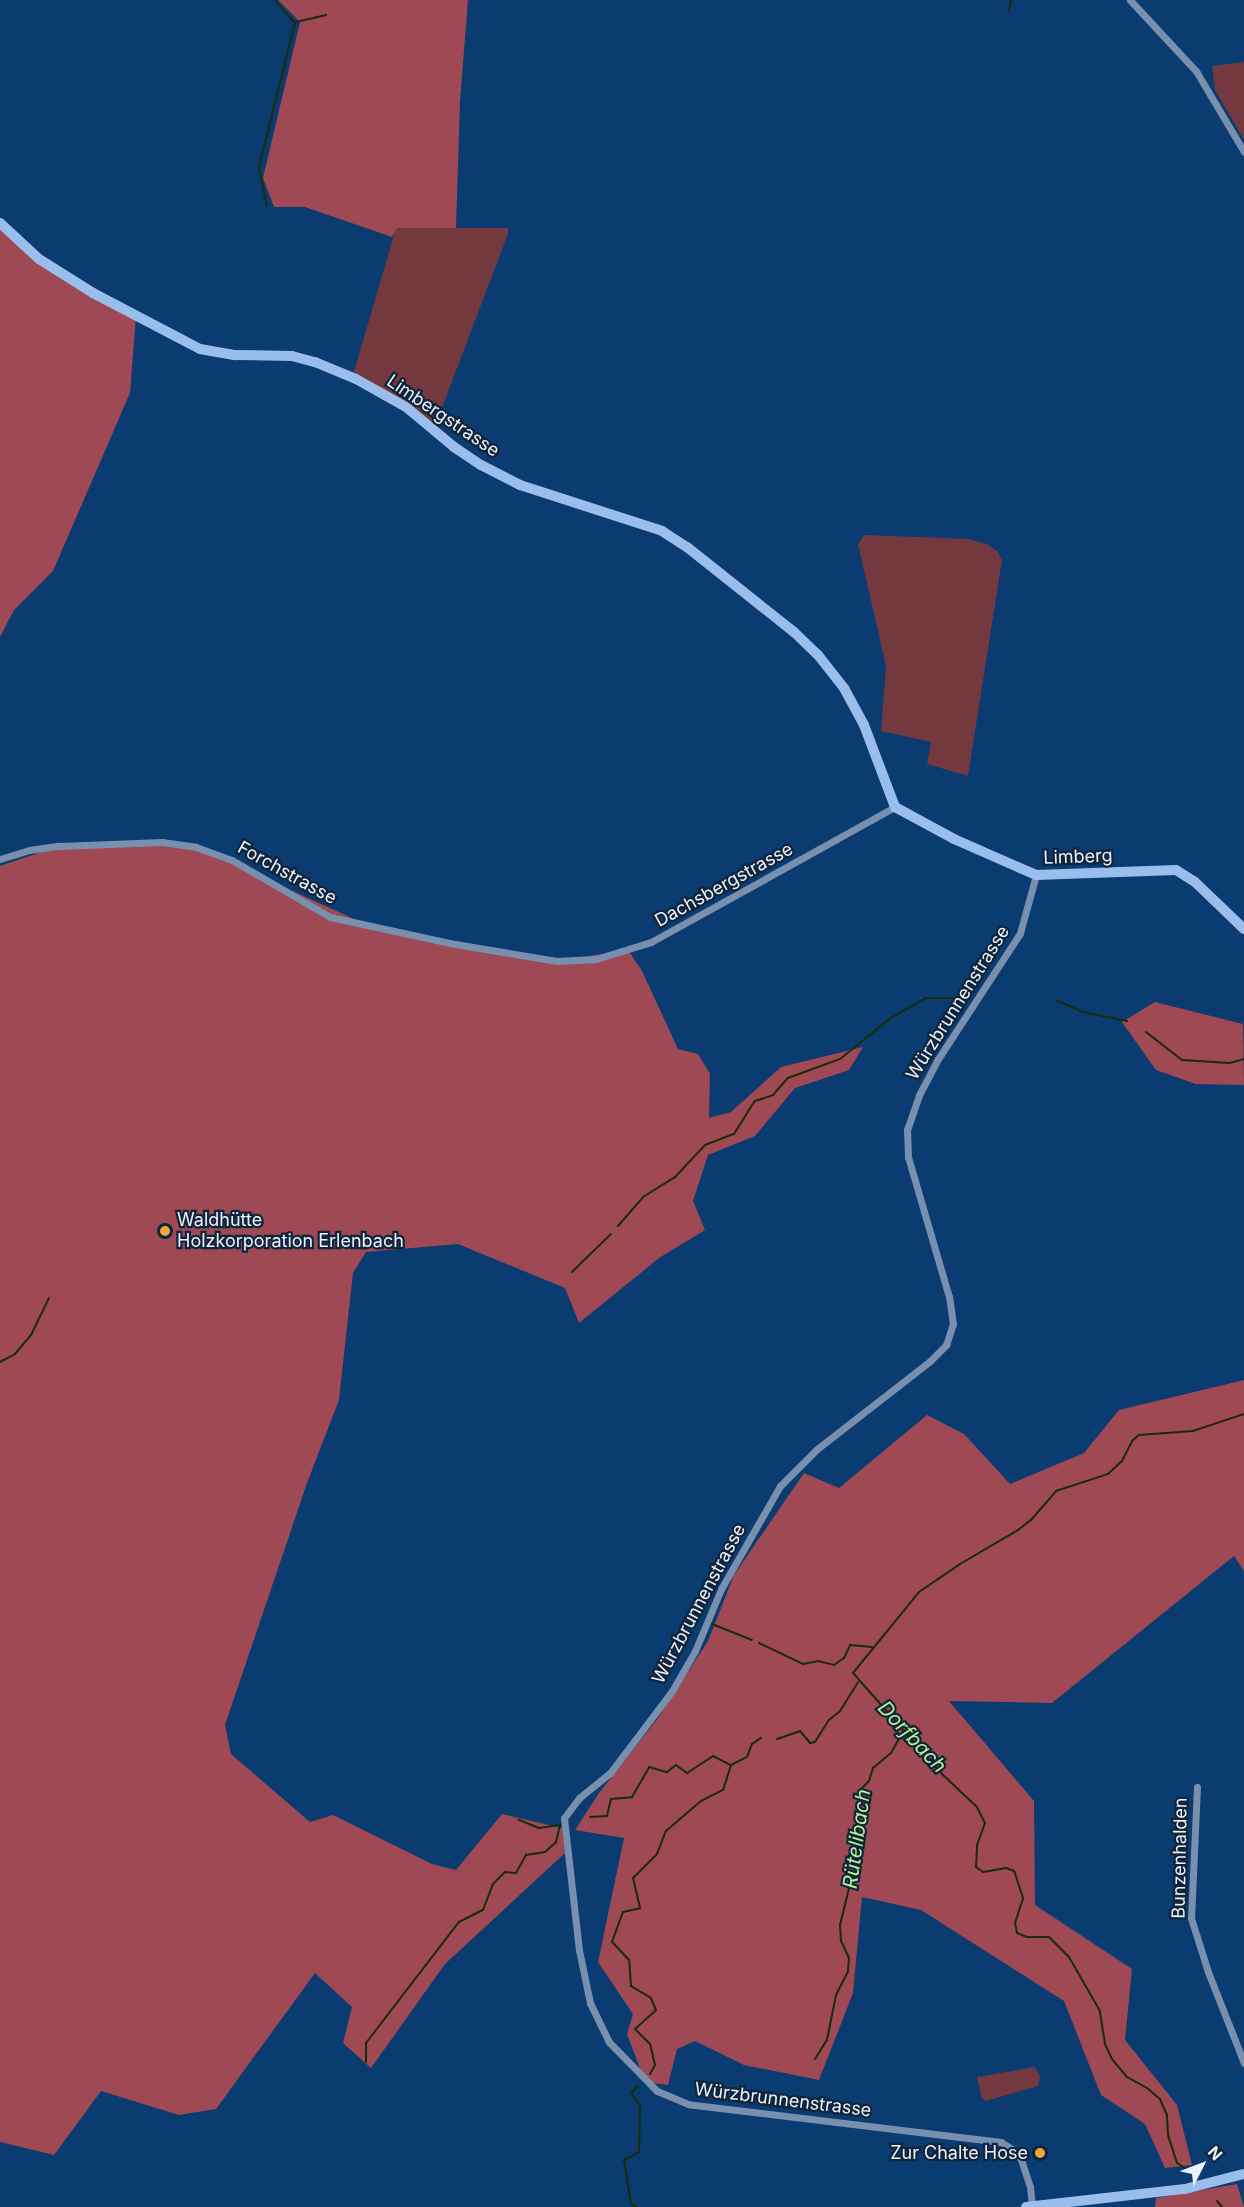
<!DOCTYPE html>
<meta charset="utf-8">
<style>
body{margin:0}
#map{position:relative;width:1244px;height:2207px;overflow:hidden;background:#0a3b71;font-family:Inter,sans-serif}
div>[style]{position:absolute}
.green>*{inset:0;background:#73393f}
.forest>*{inset:0;background:#9e4953}
.stream>*{height:2px;margin:-1px;padding:0 1px;transform-origin:1px;border-radius:1px;background:#182e07}
.street>*{height:7px;margin:-3.5px;padding:0 3.5px;transform-origin:3.5px;border-radius:3.5px;background:#788fad}
.secondary>*{height:10px;margin:-5px;padding:0 5px;transform-origin:5px;border-radius:5px;background:#99beec}
.dots>*{width:16px;height:16px;translate:-50% -50%;box-sizing:border-box;border:3px solid #10243c;border-radius:50%}
span{translate:-50% -50%;white-space:nowrap;text-align:center;line-height:1.15;-webkit-text-stroke:4.5px #10243c;paint-order:stroke}
.street-label{font-size:18px;color:#edf2f9}
.poi-label{font-size:18px;color:#edf2f9}
.left{translate:0 -50%;text-align:left}
.right{translate:-100% -50%;text-align:right}
.water-label{font-size:20px;color:#b6f490;font-style:italic}
.north{position:absolute;left:1172px;top:2135px;width:60px;height:60px;-webkit-text-stroke:4px #10243c;paint-order:stroke;rotate:48deg;font-size:16px;font-weight:700;line-height:24px;text-align:center;color:#edf2f9}
.north::after{content:'';display:block;margin:auto;width:21px;height:27px;background:#edf2f9;clip-path:polygon(50% 0,100% 100%,50% 72%,0 100%)}
</style>
<div id="map">
<div class="green">
<i style="clip-path:polygon(1244px 62px,1244px 140px,1215px 90px,1212px 66px)"></i>
<i style="clip-path:polygon(396px 228px,508px 228px,508px 234px,435px 426px,353px 375px)"></i>
<i style="clip-path:polygon(864px 535px,968px 539px,987px 544px,998px 552px,1002px 560px,968px 776px,927px 764px,931px 742px,881px 731px,886px 666px,858px 544px)"></i>
<i style="clip-path:polygon(1035px 2067px,1040px 2077px,1038px 2086px,986px 2101px,982px 2098px,977px 2077px)"></i>
</div>
<div class="forest">
<i style="clip-path:polygon(278px 0,468px 0,460px 102px,456px 228px,397px 228px,392px 237px,305px 207px,274px 207px,263px 178px,300px 22px)"></i>
<i style="clip-path:polygon(0 227px,47px 268px,136px 316px,130px 393px,53px 571px,14px 610px,0 637px)"></i>
<i style="clip-path:polygon(162px 842px,196px 847px,363px 923px,557px 961px,628px 950px,642px 971px,678px 1049px,698px 1054px,710px 1074px,709px 1118px,731px 1112px,781px 1067px,863px 1047px,849px 1070px,795px 1088px,755px 1136px,708px 1155px,693px 1201px,705px 1230px,659px 1258px,579px 1323px,565px 1288px,458px 1244px,366px 1252px,353px 1273px,339px 1400px,307px 1483px,225px 1725px,231px 1754px,310px 1822px,333px 1815px,432px 1864px,456px 1870px,502px 1814px,562px 1828px,565px 1853px,445px 1964px,371px 2068px,343px 2043px,352px 2007px,315px 1973px,216px 2109px,179px 2115px,101px 2091px,54px 2155px,0 2142px,0 866px,59px 846px)"></i>
<i style="clip-path:polygon(1155px 1002px,1243px 1024px,1244px 1085px,1196px 1084px,1156px 1070px,1122px 1022px)"></i>
<i style="clip-path:polygon(1244px 1380px,1244px 1571px,1234px 1556px,1052px 1703px,949px 1701px,1034px 1801px,1035px 1905px,1132px 1969px,1125px 2040px,1177px 2105px,1192px 2165px,1165px 2168px,1145px 2124px,1101px 2095px,1064px 2001px,921px 1910px,862px 1897px,853px 1993px,819px 2080px,744px 2065px,695px 2041px,677px 2049px,668px 2085px,645px 2082px,627px 2034px,633px 2014px,598px 1962px,624px 1838px,575px 1830px,599px 1793px,658px 1718px,708px 1641px,734px 1575px,804px 1473px,839px 1488px,927px 1415px,964px 1434px,1010px 1484px,1084px 1453px,1119px 1410px)"></i>
<i style="clip-path:polygon(1237px 2184px,1244px 2207px,1155px 2207px,1156px 2198px)"></i>
</div>
<div class="stream">
<i style="left:1009px;top:11px;width:11px;rotate:-80deg"></i>
<i style="left:296px;top:22px;width:31px;rotate:-13deg"></i>
<i style="left:267px;top:206px;width:40px;rotate:-102deg"></i>
<i style="left:259px;top:167px;width:148px;rotate:-76deg"></i>
<i style="left:295px;top:23px;width:30px;rotate:-131deg"></i>
<i style="left:1056px;top:1000px;width:30px;rotate:24deg"></i>
<i style="left:1083px;top:1012px;width:45px;rotate:11.6deg"></i>
<i style="left:1146px;top:1032px;width:46px;rotate:37.9deg"></i>
<i style="left:1182px;top:1060px;width:48px;rotate:3.6deg"></i>
<i style="left:1230px;top:1063px;width:15px;rotate:-16deg"></i>
<i style="left:618px;top:1226px;width:38px;rotate:-49deg"></i>
<i style="left:643px;top:1197px;width:39px;rotate:-32deg"></i>
<i style="left:676px;top:1176px;width:42px;rotate:-46.9deg"></i>
<i style="left:705px;top:1145px;width:31px;rotate:-21deg"></i>
<i style="left:734px;top:1134px;width:39px;rotate:-58deg"></i>
<i style="left:755px;top:1101px;width:19px;rotate:-18deg"></i>
<i style="left:773px;top:1095px;width:23px;rotate:-49deg"></i>
<i style="left:788px;top:1078px;width:55px;rotate:-20.1deg"></i>
<i style="left:840px;top:1059px;width:65px;rotate:-38.8deg"></i>
<i style="left:891px;top:1018px;width:39px;rotate:-30deg"></i>
<i style="left:925px;top:998px;width:40px"></i>
<i style="left:572px;top:1272px;width:54px;rotate:-44.3deg"></i>
<i style="left:0;top:1362px;width:17px;rotate:-28deg"></i>
<i style="left:15px;top:1354px;width:25px;rotate:-50deg"></i>
<i style="left:31px;top:1335px;width:41px;rotate:-64.1deg"></i>
<i style="left:712px;top:1624px;width:43px;rotate:21.8deg"></i>
<i style="left:759px;top:1643px;width:49px;rotate:25.5deg"></i>
<i style="left:803px;top:1664px;width:15px;rotate:-11deg"></i>
<i style="left:818px;top:1661px;width:16px;rotate:14deg"></i>
<i style="left:834px;top:1665px;width:12px;rotate:-35deg"></i>
<i style="left:844px;top:1658px;width:14px;rotate:-65deg"></i>
<i style="left:850px;top:1645px;width:22px;rotate:5deg"></i>
<i style="left:777px;top:1739px;width:24px;rotate:-19deg"></i>
<i style="left:800px;top:1731px;width:16px;rotate:50deg"></i>
<i style="left:810px;top:1743px;width:5px;rotate:-11deg"></i>
<i style="left:815px;top:1742px;width:26px;rotate:-58deg"></i>
<i style="left:829px;top:1720px;width:14px;rotate:-39deg"></i>
<i style="left:840px;top:1711px;width:34px;rotate:-58deg"></i>
<i style="left:590px;top:1817px;width:17px;rotate:-3deg"></i>
<i style="left:607px;top:1816px;width:17px;rotate:-77deg"></i>
<i style="left:611px;top:1799px;width:21px;rotate:-5deg"></i>
<i style="left:632px;top:1797px;width:34px;rotate:-60deg"></i>
<i style="left:649px;top:1767px;width:19px;rotate:16deg"></i>
<i style="left:667px;top:1772px;width:11px;rotate:-38deg"></i>
<i style="left:676px;top:1765px;width:14px;rotate:36deg"></i>
<i style="left:687px;top:1773px;width:31px;rotate:-33deg"></i>
<i style="left:713px;top:1756px;width:20px;rotate:27deg"></i>
<i style="left:815px;top:2059px;width:22px;rotate:-58deg"></i>
<i style="left:827px;top:2040px;width:46px;rotate:-78.7deg"></i>
<i style="left:836px;top:1995px;width:27px;rotate:-63deg"></i>
<i style="left:848px;top:1971px;width:13px;rotate:-86deg"></i>
<i style="left:849px;top:1958px;width:19px;rotate:-115deg"></i>
<i style="left:841px;top:1941px;width:16px;rotate:-94deg"></i>
<i style="left:840px;top:1925px;width:42px;rotate:-76.3deg"></i>
<i style="left:850px;top:1884px;width:13px;rotate:-61deg"></i>
<i style="left:856px;top:1873px;width:14px;rotate:-102deg"></i>
<i style="left:853px;top:1859px;width:12px;rotate:-55deg"></i>
<i style="left:860px;top:1849px;width:30px;rotate:-96deg"></i>
<i style="left:857px;top:1819px;width:30px;rotate:-82deg"></i>
<i style="left:861px;top:1789px;width:11px;rotate:-45deg"></i>
<i style="left:869px;top:1781px;width:14px;rotate:-73deg"></i>
<i style="left:873px;top:1768px;width:23px;rotate:-40deg"></i>
<i style="left:891px;top:1753px;width:25px;rotate:-61deg"></i>
<i style="left:366px;top:2062px;width:19px;rotate:-90deg"></i>
<i style="left:366px;top:2043px;width:153px;rotate:-52.5deg"></i>
<i style="left:459px;top:1922px;width:27px;rotate:-27deg"></i>
<i style="left:483px;top:1910px;width:28px;rotate:-69deg"></i>
<i style="left:493px;top:1884px;width:17px;rotate:-45deg"></i>
<i style="left:505px;top:1872px;width:11px;rotate:5deg"></i>
<i style="left:516px;top:1873px;width:21px;rotate:-61deg"></i>
<i style="left:526px;top:1855px;width:19px;rotate:-9deg"></i>
<i style="left:545px;top:1852px;width:15px;rotate:-42deg"></i>
<i style="left:556px;top:1842px;width:17px;rotate:-77deg"></i>
<i style="left:560px;top:1825px;width:21px;rotate:172deg"></i>
<i style="left:539px;top:1828px;width:22px;rotate:-158deg"></i>
<i style="left:650px;top:2074px;width:10px;rotate:-61deg"></i>
<i style="left:655px;top:2065px;width:22px;rotate:-103deg"></i>
<i style="left:650px;top:2044px;width:21px;rotate:-135deg"></i>
<i style="left:635px;top:2029px;width:28px;rotate:-42deg"></i>
<i style="left:656px;top:2010px;width:13px;rotate:-113deg"></i>
<i style="left:651px;top:1998px;width:23px;rotate:-149deg"></i>
<i style="left:631px;top:1986px;width:26px;rotate:-94deg"></i>
<i style="left:629px;top:1960px;width:25px;rotate:-133deg"></i>
<i style="left:612px;top:1942px;width:32px;rotate:-70deg"></i>
<i style="left:623px;top:1912px;width:17px;rotate:-13deg"></i>
<i style="left:640px;top:1908px;width:31px;rotate:-103deg"></i>
<i style="left:633px;top:1878px;width:34px;rotate:-45deg"></i>
<i style="left:657px;top:1854px;width:25px;rotate:-69deg"></i>
<i style="left:666px;top:1831px;width:46px;rotate:-40.6deg"></i>
<i style="left:701px;top:1801px;width:25px;rotate:-27deg"></i>
<i style="left:723px;top:1790px;width:26px;rotate:-72deg"></i>
<i style="left:731px;top:1765px;width:18px;rotate:-27deg"></i>
<i style="left:747px;top:1757px;width:14px;rotate:-69deg"></i>
<i style="left:752px;top:1744px;width:11px;rotate:-34deg"></i>
<i style="left:1185px;top:2168px;width:9px;rotate:-148deg"></i>
<i style="left:1177px;top:2163px;width:29px;rotate:-108deg"></i>
<i style="left:1168px;top:2135px;width:20px;rotate:-93deg"></i>
<i style="left:1167px;top:2115px;width:17px;rotate:-114deg"></i>
<i style="left:1160px;top:2099px;width:17px;rotate:-140deg"></i>
<i style="left:1147px;top:2088px;width:23px;rotate:-151deg"></i>
<i style="left:1127px;top:2077px;width:23px;rotate:-130deg"></i>
<i style="left:1112px;top:2059px;width:17px;rotate:-115deg"></i>
<i style="left:1105px;top:2044px;width:33px;rotate:-99deg"></i>
<i style="left:1100px;top:2011px;width:62px;rotate:-119.9deg"></i>
<i style="left:1069px;top:1957px;width:28px;rotate:-135deg"></i>
<i style="left:1049px;top:1937px;width:22px;rotate:180deg"></i>
<i style="left:1027px;top:1937px;width:11px;rotate:-158deg"></i>
<i style="left:1017px;top:1933px;width:10px;rotate:-101deg"></i>
<i style="left:1015px;top:1923px;width:26px;rotate:-72deg"></i>
<i style="left:1023px;top:1898px;width:28px;rotate:-108deg"></i>
<i style="left:1014px;top:1871px;width:9px;rotate:-159deg"></i>
<i style="left:1006px;top:1868px;width:23px;rotate:170deg"></i>
<i style="left:983px;top:1872px;width:9px;rotate:-144deg"></i>
<i style="left:976px;top:1867px;width:22px;rotate:-87deg"></i>
<i style="left:977px;top:1845px;width:23px;rotate:-70deg"></i>
<i style="left:985px;top:1823px;width:18px;rotate:-117deg"></i>
<i style="left:977px;top:1807px;width:47px;rotate:-136.7deg"></i>
<i style="left:943px;top:1775px;width:136px;rotate:-131.4deg"></i>
<i style="left:853px;top:1673px;width:104px;rotate:-50.8deg"></i>
<i style="left:919px;top:1592px;width:50px;rotate:-34.3deg"></i>
<i style="left:960px;top:1564px;width:67px;rotate:-30.4deg"></i>
<i style="left:1018px;top:1530px;width:16px;rotate:-38deg"></i>
<i style="left:1031px;top:1520px;width:38px;rotate:-49deg"></i>
<i style="left:1056px;top:1491px;width:55px;rotate:-18.1deg"></i>
<i style="left:1108px;top:1474px;width:19px;rotate:-43deg"></i>
<i style="left:1122px;top:1461px;width:22px;rotate:-63deg"></i>
<i style="left:1132px;top:1441px;width:9px;rotate:-41deg"></i>
<i style="left:1139px;top:1435px;width:54px;rotate:-4.2deg"></i>
<i style="left:1193px;top:1431px;width:54px;rotate:-18.4deg"></i>
<i style="left:1217px;top:2201px;width:8px;rotate:50deg"></i>
<i style="left:637px;top:2207px;width:7px;rotate:-153deg"></i>
<i style="left:631px;top:2204px;width:45px;rotate:-99deg"></i>
<i style="left:624px;top:2160px;width:17px;rotate:-28deg"></i>
<i style="left:639px;top:2152px;width:47px;rotate:-88.8deg"></i>
<i style="left:640px;top:2105px;width:15px;rotate:-127deg"></i>
<i style="left:631px;top:2093px;width:10px;rotate:-45deg"></i>
</div>
<div class="street">
<i style="left:1130px;top:0;width:97px;rotate:47.1deg"></i>
<i style="left:1196px;top:71px;width:94px;rotate:59.3deg"></i>
<i style="left:0;top:859px;width:30px;rotate:-17deg"></i>
<i style="left:29px;top:850px;width:30px;rotate:-8deg"></i>
<i style="left:59px;top:846px;width:103px;rotate:-2.2deg"></i>
<i style="left:162px;top:842px;width:34px;rotate:8deg"></i>
<i style="left:196px;top:847px;width:38px;rotate:20deg"></i>
<i style="left:232px;top:860px;width:113px;rotate:30.2deg"></i>
<i style="left:330px;top:917px;width:128px;rotate:12.2deg"></i>
<i style="left:455px;top:944px;width:103px;rotate:9.5deg"></i>
<i style="left:557px;top:961px;width:39px;rotate:-3deg"></i>
<i style="left:596px;top:959px;width:58px;rotate:-17.2deg"></i>
<i style="left:651px;top:942px;width:279px;rotate:-29deg"></i>
<i style="left:1197px;top:1787px;width:131px;rotate:92.6deg"></i>
<i style="left:1191px;top:1918px;width:57px;rotate:72.5deg"></i>
<i style="left:1208px;top:1972px;width:98px;rotate:68.4deg"></i>
<i style="left:1032px;top:2206px;width:19px;rotate:-96deg"></i>
<i style="left:1030px;top:2187px;width:29px;rotate:-108deg"></i>
<i style="left:1021px;top:2159px;width:13px;rotate:-132deg"></i>
<i style="left:1012px;top:2149px;width:13px;rotate:-148deg"></i>
<i style="left:1001px;top:2142px;width:315px;rotate:-173.1deg"></i>
<i style="left:688px;top:2104px;width:34px;rotate:-157deg"></i>
<i style="left:657px;top:2091px;width:69px;rotate:-134.4deg"></i>
<i style="left:609px;top:2042px;width:43px;rotate:-116deg"></i>
<i style="left:590px;top:2003px;width:54px;rotate:-101.7deg"></i>
<i style="left:579px;top:1950px;width:133px;rotate:-96.5deg"></i>
<i style="left:564px;top:1818px;width:25px;rotate:-53deg"></i>
<i style="left:579px;top:1798px;width:40px;rotate:-39deg"></i>
<i style="left:610px;top:1773px;width:103px;rotate:-52.9deg"></i>
<i style="left:672px;top:1691px;width:46px;rotate:-60.1deg"></i>
<i style="left:695px;top:1651px;width:67px;rotate:-67.2deg"></i>
<i style="left:721px;top:1589px;width:119px;rotate:-60.2deg"></i>
<i style="left:780px;top:1486px;width:52px;rotate:-45deg"></i>
<i style="left:817px;top:1449px;width:143px;rotate:-37.9deg"></i>
<i style="left:930px;top:1361px;width:23px;rotate:-45deg"></i>
<i style="left:946px;top:1345px;width:22px;rotate:-72deg"></i>
<i style="left:953px;top:1324px;width:27px;rotate:-98deg"></i>
<i style="left:949px;top:1297px;width:146px;rotate:-106.3deg"></i>
<i style="left:908px;top:1157px;width:27px;rotate:-92deg"></i>
<i style="left:907px;top:1130px;width:37px;rotate:-71deg"></i>
<i style="left:919px;top:1095px;width:41px;rotate:-62.2deg"></i>
<i style="left:938px;top:1059px;width:150px;rotate:-56.9deg"></i>
<i style="left:1020px;top:933px;width:60px;rotate:-74.6deg"></i>
</div>
<div class="secondary">
<i style="left:0;top:223px;width:53px;rotate:42.7deg"></i>
<i style="left:39px;top:259px;width:64px;rotate:32.2deg"></i>
<i style="left:93px;top:293px;width:121px;rotate:27.6deg"></i>
<i style="left:200px;top:349px;width:36px;rotate:10deg"></i>
<i style="left:235px;top:355px;width:57px;rotate:1deg"></i>
<i style="left:292px;top:356px;width:24px;rotate:15deg"></i>
<i style="left:315px;top:362px;width:44px;rotate:22.5deg"></i>
<i style="left:356px;top:379px;width:57px;rotate:29.2deg"></i>
<i style="left:406px;top:407px;width:62px;rotate:39.8deg"></i>
<i style="left:454px;top:447px;width:32px;rotate:34deg"></i>
<i style="left:481px;top:465px;width:44px;rotate:27.1deg"></i>
<i style="left:520px;top:485px;width:149px;rotate:17.9deg"></i>
<i style="left:662px;top:531px;width:30px;rotate:33deg"></i>
<i style="left:687px;top:547px;width:137px;rotate:38.5deg"></i>
<i style="left:794px;top:632px;width:33px;rotate:44deg"></i>
<i style="left:818px;top:655px;width:42px;rotate:51.8deg"></i>
<i style="left:844px;top:688px;width:42px;rotate:61.6deg"></i>
<i style="left:864px;top:725px;width:88px;rotate:69.3deg"></i>
<i style="left:895px;top:807px;width:67px;rotate:28.5deg"></i>
<i style="left:954px;top:839px;width:90px;rotate:23.7deg"></i>
<i style="left:1036px;top:875px;width:140px;rotate:-2deg"></i>
<i style="left:1176px;top:870px;width:22px;rotate:32deg"></i>
<i style="left:1195px;top:882px;width:68px;rotate:43.8deg"></i>
<i style="left:1026px;top:2207px;width:160px;rotate:-6.5deg"></i>
<i style="left:1185px;top:2189px;width:61px;rotate:-14.3deg"></i>
</div>
<div class="dots">
<i style="left:165px;top:1231px;background:#eda83b"></i>
<i style="left:1040px;top:2153px;background:#eda83b"></i>
</div>
<div class="street-label">
<span style="left:443px;top:416px;rotate:34deg">Limbergstrasse</span>
<span style="left:1078px;top:857px;rotate:-2deg">Limberg</span>
<span style="left:287px;top:873px;rotate:29deg">Forchstrasse</span>
<span style="left:724px;top:885px;rotate:-29deg">Dachsbergstrasse</span>
<span style="left:958px;top:1003px;rotate:-58deg">Würzbrunnenstrasse</span>
<span style="left:699px;top:1604px;rotate:-62deg">Würzbrunnenstrasse</span>
<span style="left:1180px;top:1858px;rotate:-89deg">Bunzenhalden</span>
<span style="left:783px;top:2100px;rotate:7deg">Würzbrunnenstrasse</span>
</div>
<div class="poi-label">
<span class="left" style="left:177px;top:1231px">Waldhütte<br>Holzkorporation Erlenbach</span>
<span class="right" style="left:1028px;top:2153px">Zur Chalte Hose</span>
</div>
<div class="water-label">
<span style="left:912px;top:1737px;rotate:47deg">Dorfbach</span>
<span style="left:857px;top:1839px;rotate:-82deg">Rütelibach</span>
</div>
<div class="north">N</div>
</div>
